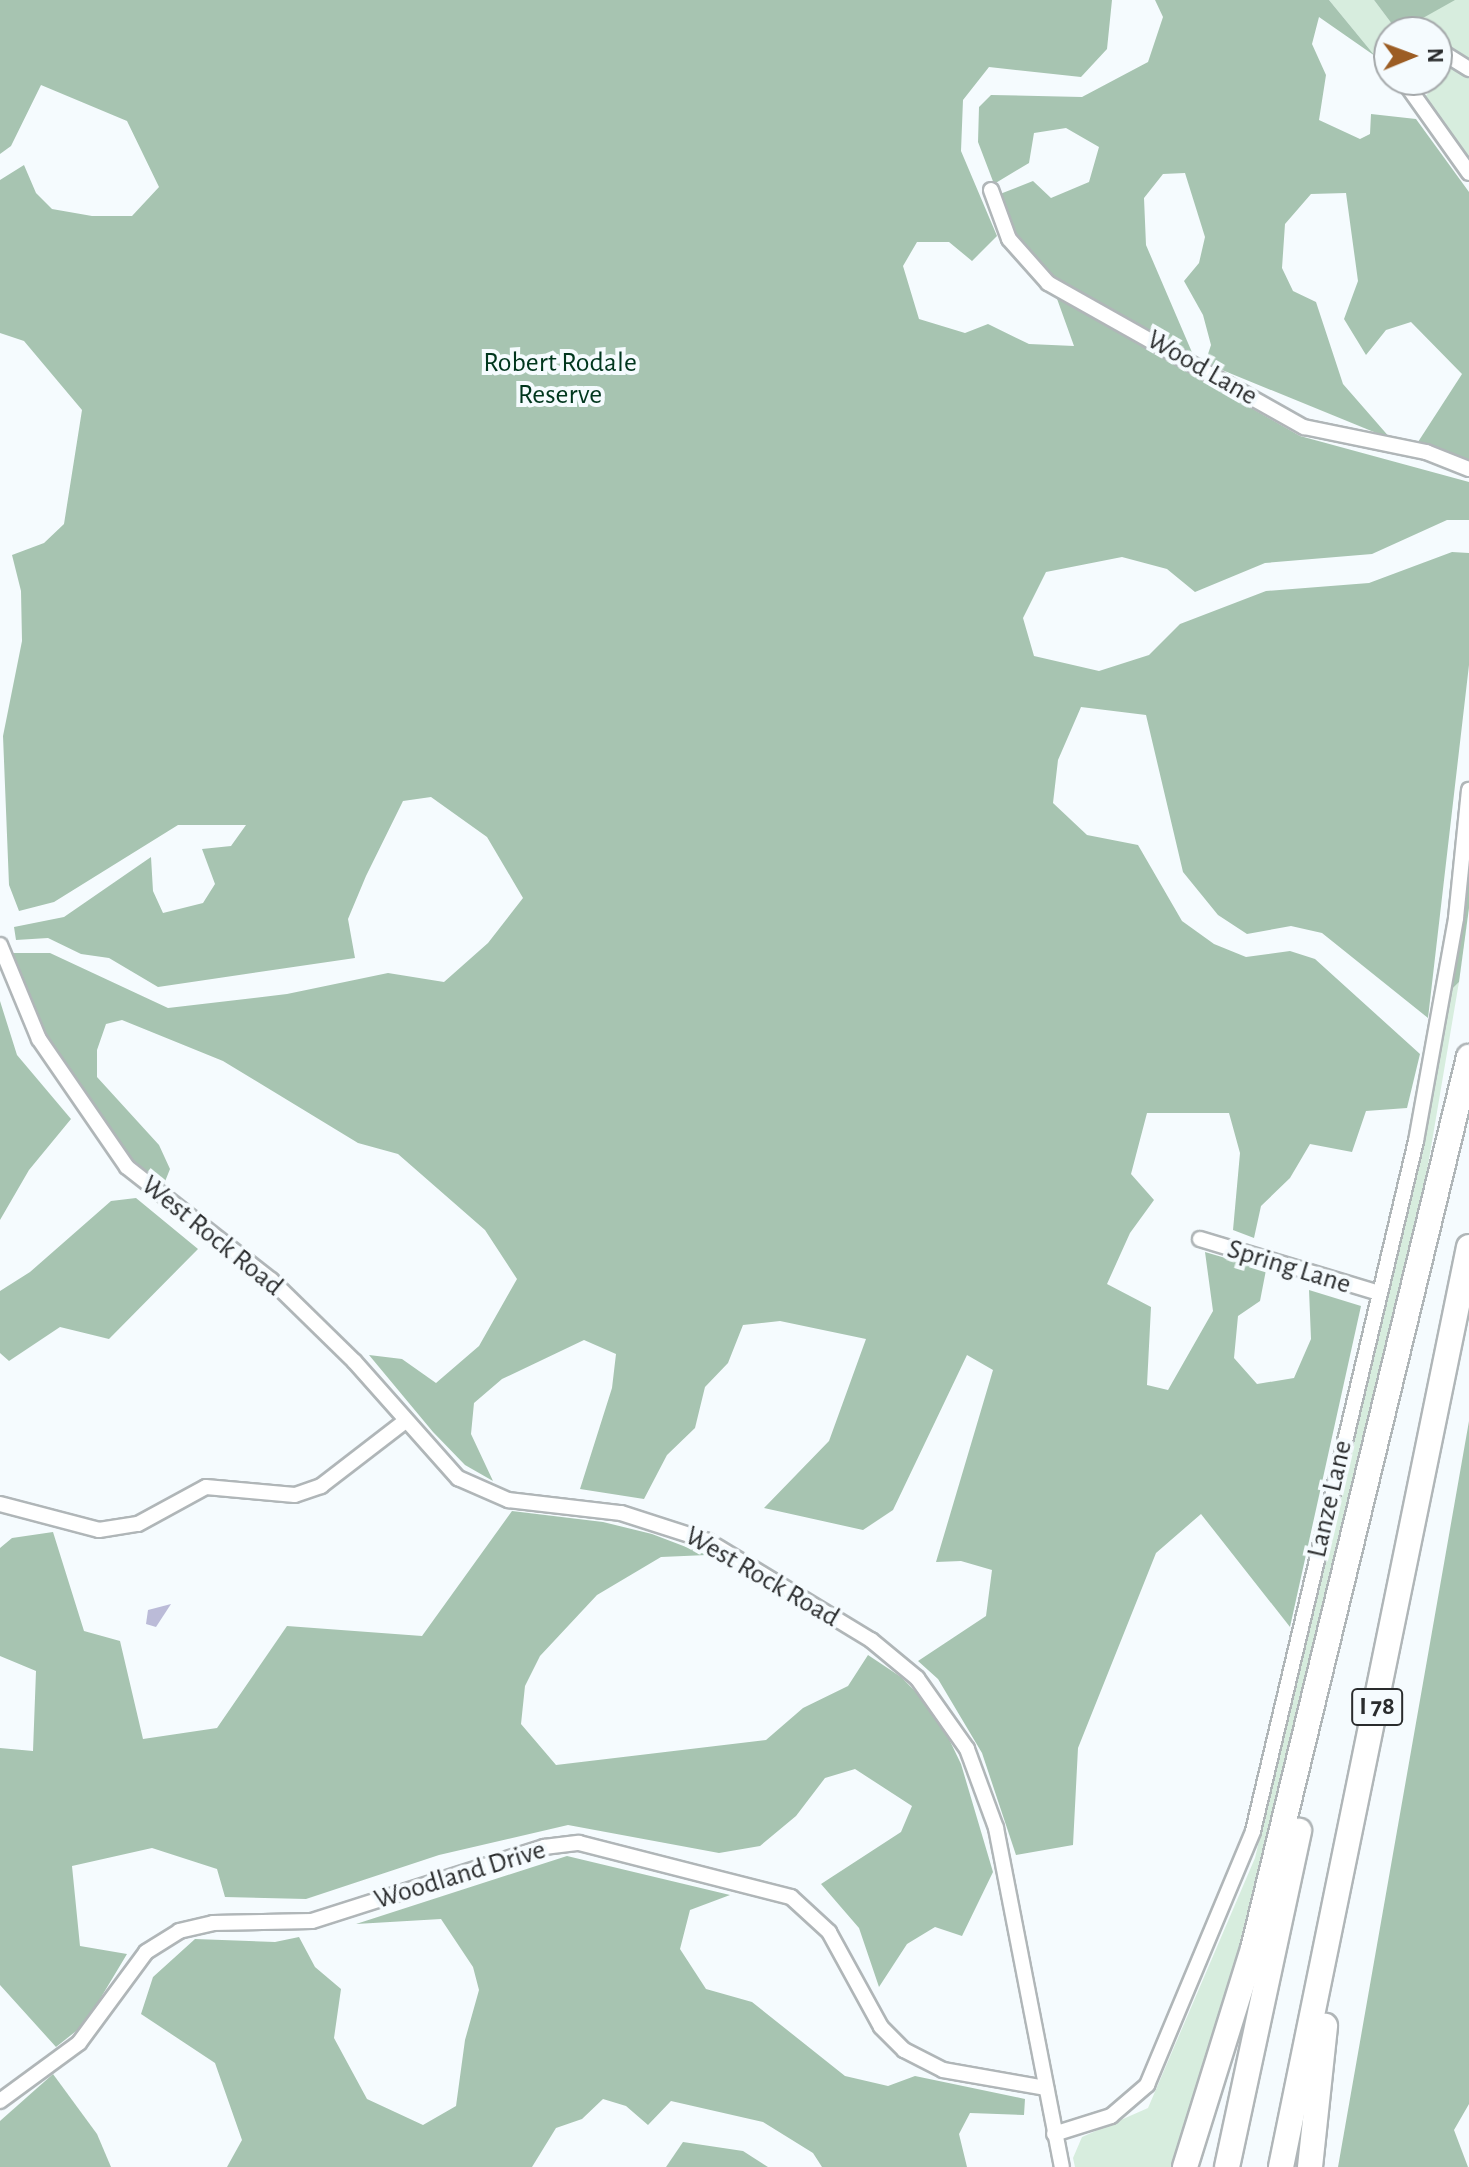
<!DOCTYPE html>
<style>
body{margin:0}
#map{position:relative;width:1469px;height:2167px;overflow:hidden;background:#f5fbfe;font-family:"Alegreya Sans",sans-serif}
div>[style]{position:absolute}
.green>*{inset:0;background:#d7edde}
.forest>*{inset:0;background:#a7c4b1}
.water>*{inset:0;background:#bbbbd8}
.roads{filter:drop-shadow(2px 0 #b0b6b8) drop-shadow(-2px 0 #b0b6b8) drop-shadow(0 2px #b0b6b8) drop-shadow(0 -2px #b0b6b8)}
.minor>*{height:14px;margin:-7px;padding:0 7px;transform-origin:7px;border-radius:7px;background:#fff}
.motorway>*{height:24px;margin:-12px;padding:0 12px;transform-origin:12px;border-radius:12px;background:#fff}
span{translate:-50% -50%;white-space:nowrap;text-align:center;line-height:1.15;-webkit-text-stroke:8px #f5fbfe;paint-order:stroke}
.shield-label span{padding:2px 6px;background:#f5fbfe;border:2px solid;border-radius:6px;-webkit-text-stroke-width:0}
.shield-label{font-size:26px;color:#2a2c2d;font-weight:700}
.park-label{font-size:28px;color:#00361d}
.street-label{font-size:28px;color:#2a2c2d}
.north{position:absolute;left:1373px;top:16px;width:80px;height:80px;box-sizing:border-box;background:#f5fbfe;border:2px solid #a4a8aa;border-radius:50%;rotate:89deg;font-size:22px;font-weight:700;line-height:32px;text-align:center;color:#2a2c2d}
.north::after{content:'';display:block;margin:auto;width:28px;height:36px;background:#9c5d24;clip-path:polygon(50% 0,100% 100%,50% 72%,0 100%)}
</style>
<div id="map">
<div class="green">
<i style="clip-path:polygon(1329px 0,1374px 0,1398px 32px,1389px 32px,1389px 43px,1375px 56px)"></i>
<i style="clip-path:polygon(1394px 0,1469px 0,1469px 168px,1422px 99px,1448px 75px,1437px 59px,1437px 32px,1403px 32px,1413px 26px)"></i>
<i style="clip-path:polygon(1459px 982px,1427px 1171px,1331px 1593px,1302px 1691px,1232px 1988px,1177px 2167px,1075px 2167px,1073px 2158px,1082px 2137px,1148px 2108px,1255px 1858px,1400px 1239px,1449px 992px)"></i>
</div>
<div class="forest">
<i style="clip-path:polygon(0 0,1112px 0,1107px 49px,1081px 77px,989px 67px,963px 100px,961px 151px,997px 236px,972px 261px,949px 242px,917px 242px,903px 266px,919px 319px,965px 333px,988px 324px,1029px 344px,1074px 346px,1056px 296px,1300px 436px,1469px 482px,1469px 520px,1447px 520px,1372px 554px,1265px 563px,1195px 592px,1167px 569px,1122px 557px,1046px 572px,1023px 618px,1034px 656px,1099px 671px,1149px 655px,1180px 624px,1266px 591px,1369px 583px,1452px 552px,1469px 553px,1469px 665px,1428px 1018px,1322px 933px,1291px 926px,1247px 934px,1218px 915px,1183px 872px,1146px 715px,1081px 707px,1058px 760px,1053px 803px,1087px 835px,1138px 845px,1182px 921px,1214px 944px,1246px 957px,1290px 951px,1315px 959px,1420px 1054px,1407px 1108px,1366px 1111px,1352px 1152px,1310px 1144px,1290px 1178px,1261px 1206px,1254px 1238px,1233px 1230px,1240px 1153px,1229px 1113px,1147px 1113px,1131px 1174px,1154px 1200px,1130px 1233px,1107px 1284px,1151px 1307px,1147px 1385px,1168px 1390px,1213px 1311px,1205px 1252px,1266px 1270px,1260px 1301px,1238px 1316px,1234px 1358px,1257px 1384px,1294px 1378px,1311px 1339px,1309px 1290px,1361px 1306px,1290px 1627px,1201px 1514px,1156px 1553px,1078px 1748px,1073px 1845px,1016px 1855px,982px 1753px,938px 1679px,918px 1661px,986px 1616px,992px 1570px,961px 1561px,936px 1562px,993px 1370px,967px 1355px,893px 1510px,863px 1530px,764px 1508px,829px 1441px,866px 1339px,780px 1321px,743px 1325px,728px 1363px,705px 1387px,695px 1428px,667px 1455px,644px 1499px,580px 1489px,612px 1388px,616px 1354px,584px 1340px,502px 1379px,474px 1403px,471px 1434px,493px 1481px,465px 1465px,433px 1432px,369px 1355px,402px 1359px,436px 1383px,479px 1346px,517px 1279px,485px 1230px,398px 1154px,358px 1143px,223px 1061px,122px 1020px,106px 1024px,97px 1050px,97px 1077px,159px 1145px,170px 1169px,162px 1189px,136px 1169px,77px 1086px,32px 1009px,11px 953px,50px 953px,168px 1008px,287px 994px,388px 973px,444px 982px,488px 943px,523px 898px,487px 837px,431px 797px,403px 801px,366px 876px,348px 919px,355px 958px,158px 987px,109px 958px,81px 954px,48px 938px,16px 940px,14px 927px,64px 917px,151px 857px,153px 891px,163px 913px,203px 903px,215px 884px,202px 849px,231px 846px,246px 825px,178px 825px,54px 902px,19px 911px,9px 885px,3px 736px,22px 641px,21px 591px,12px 555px,44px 543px,64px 524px,82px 410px,24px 341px,0 333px,0 180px,24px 165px,36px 193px,52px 209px,92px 216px,132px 216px,159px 187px,127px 121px,41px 85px,11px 146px,0 154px)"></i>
<i style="clip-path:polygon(1155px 0,1329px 0,1375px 56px,1319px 17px,1312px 44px,1326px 75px,1319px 120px,1360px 139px,1370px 134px,1371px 114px,1416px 119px,1469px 192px,1469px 460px,1418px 442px,1462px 374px,1411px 322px,1386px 330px,1366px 355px,1344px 319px,1358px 281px,1346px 193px,1311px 194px,1285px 224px,1282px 268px,1293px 291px,1316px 302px,1343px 384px,1391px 439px,1205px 363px,1211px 345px,1203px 315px,1184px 281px,1199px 263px,1205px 237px,1185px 173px,1163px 174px,1144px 198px,1146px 245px,1194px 357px,1041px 269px,1016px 240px,1000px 194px,1033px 181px,1051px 198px,1089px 182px,1099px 147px,1066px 128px,1034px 133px,1029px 163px,994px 184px,978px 142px,979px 107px,991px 95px,1082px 97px,1148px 62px,1163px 17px)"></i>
<i style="clip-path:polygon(1374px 0,1455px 0,1398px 32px)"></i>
<i style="clip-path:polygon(1469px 846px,1469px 908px,1459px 982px,1449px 992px)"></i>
<i style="clip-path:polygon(0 1001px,17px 1055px,71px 1119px,29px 1170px,0 1220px)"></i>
<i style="clip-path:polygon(136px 1198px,198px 1249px,109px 1339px,60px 1327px,9px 1361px,0 1353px,0 1291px,30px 1272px,111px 1201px)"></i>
<i style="clip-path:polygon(1469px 1421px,1469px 2104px,1454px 2130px,1468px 2167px,1338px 2167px)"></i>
<i style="clip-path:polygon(512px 1511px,603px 1522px,652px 1534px,707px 1555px,661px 1557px,597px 1595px,540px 1656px,525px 1686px,521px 1724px,556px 1765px,766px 1740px,803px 1708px,848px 1686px,868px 1655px,901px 1677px,936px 1712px,961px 1764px,993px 1872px,962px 1936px,935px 1927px,907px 1944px,879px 1987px,859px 1928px,821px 1884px,901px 1832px,912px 1806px,855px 1769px,825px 1778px,796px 1816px,760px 1846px,719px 1853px,568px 1825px,439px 1855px,306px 1899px,225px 1897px,217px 1869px,152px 1848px,72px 1866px,80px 1946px,127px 1954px,85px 2024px,56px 2047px,0 1985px,0 1748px,33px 1751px,36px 1671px,0 1656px,0 1548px,12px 1538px,53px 1532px,84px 1631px,120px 1641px,143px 1739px,217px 1728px,287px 1626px,422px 1636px)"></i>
<i style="clip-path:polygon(567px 1856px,730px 1895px,690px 1910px,680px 1949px,706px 1989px,752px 2002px,845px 2076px,888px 2086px,915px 2076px,1025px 2099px,1024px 2115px,970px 2113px,959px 2134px,967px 2167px,822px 2167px,813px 2153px,763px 2122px,671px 2101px,648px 2125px,626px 2106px,603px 2099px,582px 2119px,556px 2128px,532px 2167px,227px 2167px,242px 2140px,215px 2063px,141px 2014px,153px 1977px,195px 1939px,275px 1942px,299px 1937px,315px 1967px,341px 1989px,334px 2038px,367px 2099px,423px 2125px,456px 2106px,465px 2040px,479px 1990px,473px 1967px,441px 1919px,356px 1924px)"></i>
<i style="clip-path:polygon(53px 2074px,97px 2134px,111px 2167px,0 2167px,0 2121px)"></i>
<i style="clip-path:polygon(683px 2142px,743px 2151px,768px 2167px,666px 2167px)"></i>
</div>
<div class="water">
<i style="clip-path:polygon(171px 1604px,156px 1627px,146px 1624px,148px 1610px)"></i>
</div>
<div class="roads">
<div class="minor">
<i style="left:1437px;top:49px;width:38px;rotate:32deg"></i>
<i style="left:1403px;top:80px;width:114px;rotate:54.6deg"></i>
<i style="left:991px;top:190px;width:52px;rotate:69.8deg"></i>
<i style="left:1009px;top:239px;width:59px;rotate:48.4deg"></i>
<i style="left:1048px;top:283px;width:294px;rotate:29.4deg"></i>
<i style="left:1304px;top:427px;width:125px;rotate:11.6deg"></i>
<i style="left:1426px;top:452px;width:46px;rotate:21.6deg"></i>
<i style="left:0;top:945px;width:102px;rotate:67.5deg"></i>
<i style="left:39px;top:1039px;width:155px;rotate:55.5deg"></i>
<i style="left:127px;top:1167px;width:183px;rotate:38.1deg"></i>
<i style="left:271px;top:1280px;width:116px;rotate:44.3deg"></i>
<i style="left:354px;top:1361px;width:157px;rotate:48.4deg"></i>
<i style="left:458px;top:1478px;width:55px;rotate:23.7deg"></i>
<i style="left:508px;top:1500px;width:114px;rotate:6.6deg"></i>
<i style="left:621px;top:1513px;width:91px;rotate:17.8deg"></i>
<i style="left:708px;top:1541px;width:191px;rotate:31.3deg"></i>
<i style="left:871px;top:1640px;width:60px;rotate:39.6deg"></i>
<i style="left:917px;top:1678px;width:87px;rotate:54.8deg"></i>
<i style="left:967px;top:1749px;width:84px;rotate:69.8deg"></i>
<i style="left:996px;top:1828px;width:345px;rotate:79deg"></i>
<i style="left:1200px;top:1239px;width:187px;rotate:16.8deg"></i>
<i style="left:0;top:1504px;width:102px;rotate:14.7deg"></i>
<i style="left:99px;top:1530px;width:39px;rotate:-9deg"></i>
<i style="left:138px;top:1524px;width:77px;rotate:-28.6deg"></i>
<i style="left:206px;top:1487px;width:89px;rotate:5.1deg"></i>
<i style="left:295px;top:1495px;width:28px;rotate:-19deg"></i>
<i style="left:321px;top:1486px;width:105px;rotate:-37.6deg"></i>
<i style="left:0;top:2101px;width:98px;rotate:-36.3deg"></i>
<i style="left:79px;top:2043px;width:113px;rotate:-53.6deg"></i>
<i style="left:146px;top:1952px;width:39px;rotate:-32deg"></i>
<i style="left:179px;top:1931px;width:35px;rotate:-13deg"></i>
<i style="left:213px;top:1923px;width:99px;rotate:-1.2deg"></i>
<i style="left:312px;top:1921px;width:244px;rotate:-17.7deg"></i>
<i style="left:544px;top:1847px;width:35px;rotate:-7deg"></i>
<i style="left:579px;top:1843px;width:219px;rotate:14.3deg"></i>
<i style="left:791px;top:1897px;width:52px;rotate:42.6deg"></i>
<i style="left:829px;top:1932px;width:108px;rotate:61.3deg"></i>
<i style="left:881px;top:2027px;width:33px;rotate:45deg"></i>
<i style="left:904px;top:2050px;width:44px;rotate:27.1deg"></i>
<i style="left:943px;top:2070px;width:105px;rotate:9.9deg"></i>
<i style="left:1054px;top:2134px;width:60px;rotate:-17.5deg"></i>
<i style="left:1111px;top:2116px;width:48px;rotate:-40.7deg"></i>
<i style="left:1147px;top:2085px;width:275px;rotate:-67.3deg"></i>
<i style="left:1253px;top:1831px;width:709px;rotate:-76.71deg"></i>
<i style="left:1416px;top:1141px;width:227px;rotate:-79.8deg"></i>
<i style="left:1456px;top:918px;width:129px;rotate:-84.2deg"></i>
</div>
<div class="motorway">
<i style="left:1185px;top:2167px;width:228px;rotate:-72.7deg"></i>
<i style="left:1253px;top:1949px;width:918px;rotate:-76.39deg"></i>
<i style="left:1227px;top:2167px;width:344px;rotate:-77.9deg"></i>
<i style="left:1281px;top:2167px;width:939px;rotate:-78.45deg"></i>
<i style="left:1310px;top:2167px;width:142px;rotate:-83.9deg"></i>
</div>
</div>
<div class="shield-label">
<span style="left:1377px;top:1707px">I 78</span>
</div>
<div class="park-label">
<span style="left:560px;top:379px">Robert Rodale<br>Reserve</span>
</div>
<div class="street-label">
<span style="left:1202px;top:368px;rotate:30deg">Wood Lane</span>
<span style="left:212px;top:1236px;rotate:39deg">West Rock Road</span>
<span style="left:1289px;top:1267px;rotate:17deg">Spring Lane</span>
<span style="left:1330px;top:1499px;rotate:-77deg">Lanze Lane</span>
<span style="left:762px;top:1577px;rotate:30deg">West Rock Road</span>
<span style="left:460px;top:1875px;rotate:-17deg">Woodland Drive</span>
</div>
<div class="north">N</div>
</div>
